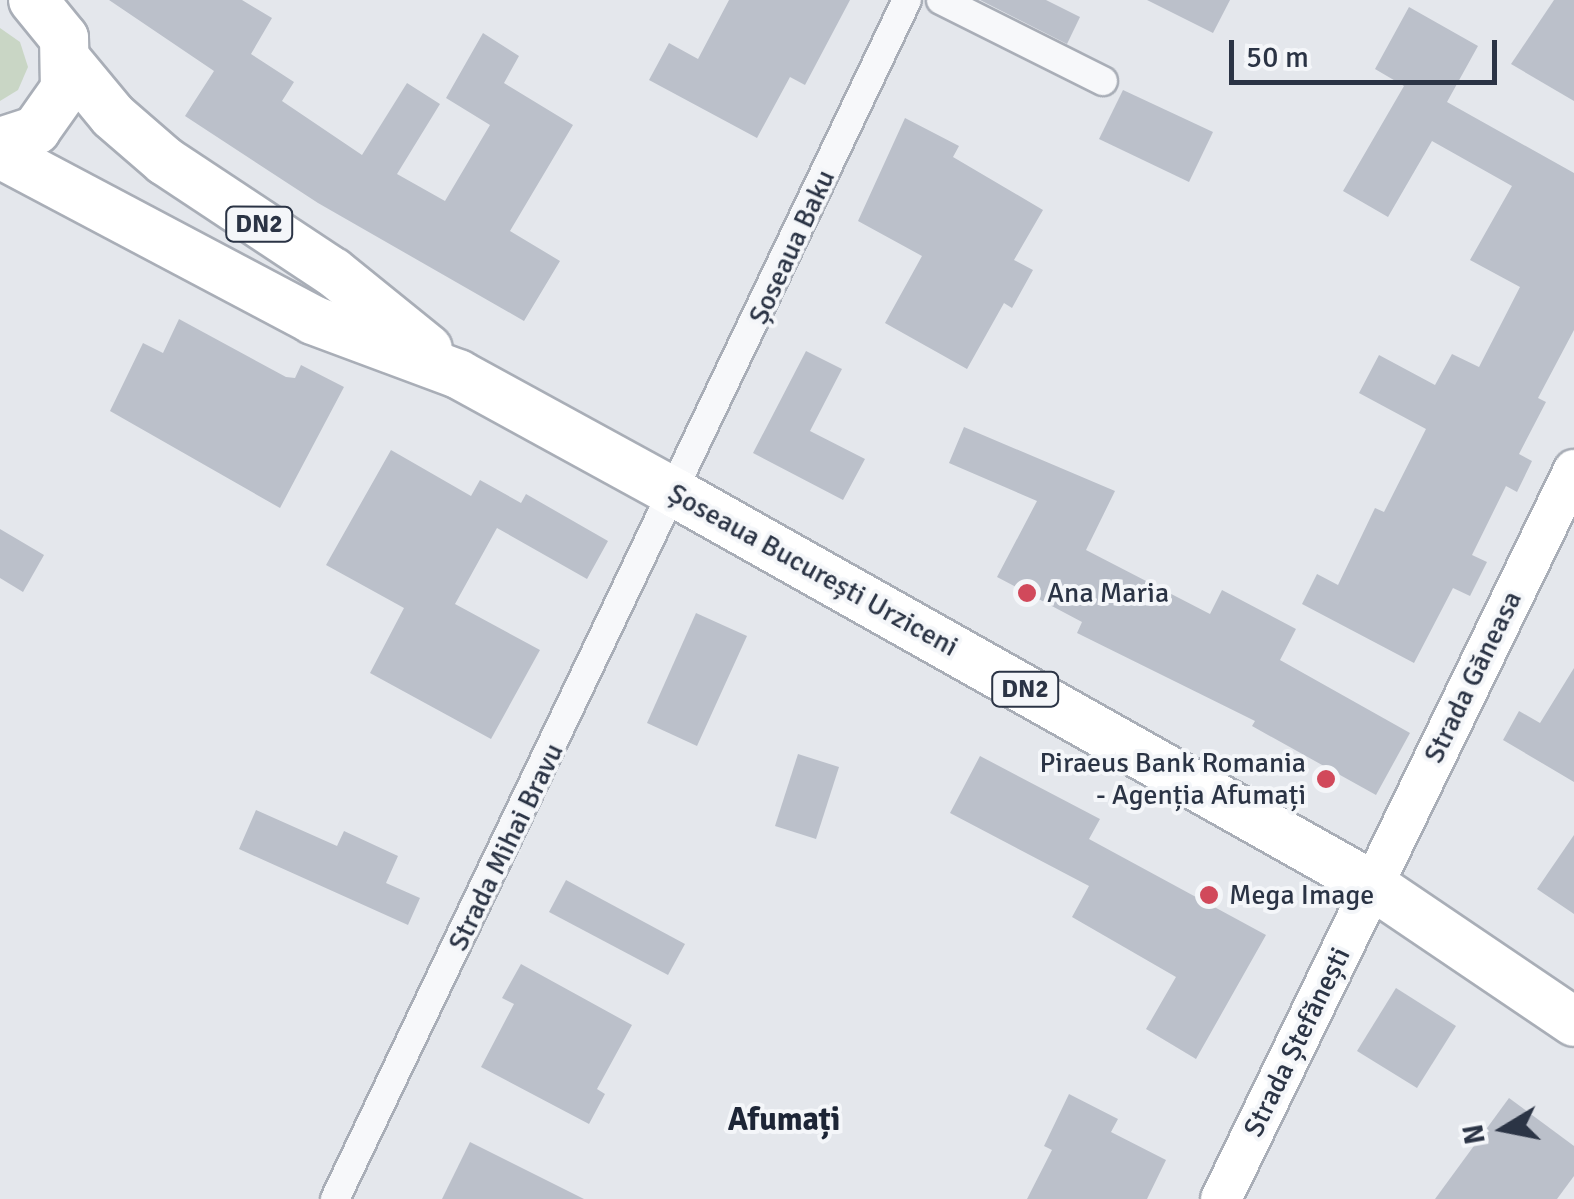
<!DOCTYPE html>
<meta charset="utf-8">
<style>
body{margin:0}
#map{position:relative;width:1574px;height:1199px;overflow:hidden;background:#e4e7ec;font-family:Signika,sans-serif}
div>[style]{position:absolute}
.green>*{inset:0;background:#c9d6c5}
.building>*{inset:0;background:#bbc0ca}
.roads{filter:drop-shadow(2px 0 #a9aeb7) drop-shadow(-2px 0 #a9aeb7) drop-shadow(0 2px #a9aeb7) drop-shadow(0 -2px #a9aeb7)}
.minor>*{height:28px;margin:-14px;padding:0 14px;transform-origin:14px;border-radius:14px;background:#f7f8fa}
.secondary>*{height:40px;margin:-20px;padding:0 20px;transform-origin:20px;border-radius:20px;background:#fff}
.trunk>*{height:48px;margin:-24px;padding:0 24px;transform-origin:24px;border-radius:24px;background:#fff}
.dots>*{width:28px;height:28px;translate:-50% -50%;box-sizing:border-box;border:5px solid #f4f6f9;border-radius:50%}
span{translate:-50% -50%;white-space:nowrap;text-align:center;line-height:1.15;-webkit-text-stroke:8px #f4f6f9;paint-order:stroke}
.shield-label span{padding:2px 8px;background:#f4f6f9;border:2px solid;border-radius:8px;-webkit-text-stroke-width:0}
.shield-label{font-size:25px;color:#2b3445;font-weight:700}
.street-label{font-size:28px;color:#2b3445}
.poi-label{font-size:28px;color:#2b3445}
.left{translate:0 -50%;text-align:left}
.right{translate:-100% -50%;text-align:right}
.quarter-label{font-size:32px;color:#1d2536;font-weight:700}
.north{position:absolute;left:1454px;top:1079px;width:100px;height:100px;-webkit-text-stroke:8px #f4f6f9;paint-order:stroke;rotate:260deg;font-size:28px;font-weight:700;line-height:40px;text-align:center;color:#2b3445}
.north::after{content:'';display:block;margin:auto;width:35px;height:45px;background:#2b3445;clip-path:polygon(50% 0,100% 100%,50% 72%,0 100%)}
.scale{position:absolute;left:1229px;top:40px;width:268px;height:45px;box-sizing:border-box;border:5px solid #2b3445;border-top:0;padding-left:12px;font-size:30px;line-height:35px;white-space:nowrap;color:#2b3445;-webkit-text-stroke:8px #f4f6f9;paint-order:stroke}
</style>
<div id="map">
<div class="green">
<i style="clip-path:polygon(0 28px,20px 42px,28px 67px,18px 90px,0 101px)"></i>
</div>
<div class="building">
<i style="clip-path:polygon(109px 0,242px 0,272px 18px,251px 54px,294px 82px,282px 101px,362px 155px,407px 83px,440px 104px,397px 174px,445px 201px,490px 125px,446px 98px,483px 33px,519px 56px,504px 83px,573px 125px,510px 231px,560px 261px,524px 321px,318px 203px,185px 116px,214px 71px)"></i>
<i style="clip-path:polygon(729px 0,850px 0,805px 85px,790px 77px,757px 138px,649px 80px,669px 43px,698px 59px)"></i>
<i style="clip-path:polygon(980px 0,1046px 0,1080px 17px,1067px 44px)"></i>
<i style="clip-path:polygon(1147px 0,1230px 0,1213px 33px)"></i>
<i style="clip-path:polygon(1554px 0,1574px 0,1574px 101px,1511px 64px)"></i>
<i style="clip-path:polygon(1409px 7px,1478px 46px,1447px 102px,1574px 173px,1574px 330px,1538px 398px,1546px 402px,1519px 454px,1532px 461px,1517px 492px,1506px 486px,1472px 555px,1487px 562px,1470px 596px,1453px 588px,1414px 663px,1302px 604px,1317px 574px,1338px 585px,1375px 508px,1384px 512px,1426px 429px,1359px 393px,1379px 355px,1435px 385px,1452px 354px,1479px 367px,1520px 287px,1470px 260px,1512px 186px,1432px 141px,1388px 217px,1343px 191px,1404px 86px,1375px 69px)"></i>
<i style="clip-path:polygon(1123px 90px,1213px 132px,1189px 182px,1099px 139px)"></i>
<i style="clip-path:polygon(905px 118px,959px 146px,953px 157px,1043px 210px,1014px 260px,1033px 270px,1012px 308px,1004px 303px,967px 369px,885px 323px,922px 256px,858px 221px)"></i>
<i style="clip-path:polygon(179px 319px,286px 377px,295px 378px,301px 365px,344px 387px,280px 508px,110px 411px,143px 343px,163px 353px)"></i>
<i style="clip-path:polygon(806px 351px,842px 369px,810px 431px,865px 459px,843px 500px,753px 453px)"></i>
<i style="clip-path:polygon(964px 427px,1115px 491px,1086px 550px,1210px 614px,1222px 590px,1296px 629px,1280px 660px,1410px 733px,1376px 795px,1252px 726px,1255px 721px,1077px 633px,1082px 622px,997px 577px,1037px 501px,949px 463px)"></i>
<i style="clip-path:polygon(391px 450px,471px 496px,480px 480px,521px 503px,526px 494px,608px 541px,587px 579px,497px 528px,455px 604px,540px 650px,491px 739px,370px 673px,404px 608px,326px 565px)"></i>
<i style="clip-path:polygon(0 529px,44px 555px,23px 592px,0 578px)"></i>
<i style="clip-path:polygon(696px 613px,747px 636px,697px 746px,647px 723px)"></i>
<i style="clip-path:polygon(1574px 668px,1574px 782px,1503px 740px,1519px 711px,1540px 723px)"></i>
<i style="clip-path:polygon(798px 754px,839px 767px,816px 839px,775px 826px)"></i>
<i style="clip-path:polygon(980px 756px,1100px 819px,1089px 839px,1266px 935px,1196px 1059px,1146px 1029px,1176px 977px,1072px 917px,1089px 886px,950px 813px)"></i>
<i style="clip-path:polygon(256px 810px,337px 846px,344px 831px,398px 856px,386px 883px,420px 898px,408px 925px,239px 849px)"></i>
<i style="clip-path:polygon(1574px 835px,1574px 914px,1537px 889px)"></i>
<i style="clip-path:polygon(566px 880px,685px 944px,668px 975px,549px 912px)"></i>
<i style="clip-path:polygon(521px 964px,632px 1025px,597px 1089px,605px 1094px,589px 1124px,481px 1067px,514px 1004px,502px 998px)"></i>
<i style="clip-path:polygon(1396px 988px,1456px 1026px,1417px 1088px,1357px 1051px)"></i>
<i style="clip-path:polygon(1069px 1094px,1118px 1119px,1111px 1132px,1166px 1160px,1147px 1199px,1027px 1199px,1052px 1150px,1044px 1146px)"></i>
<i style="clip-path:polygon(1509px 1098px,1574px 1146px,1574px 1176px,1557px 1199px,1435px 1199px)"></i>
<i style="clip-path:polygon(470px 1142px,584px 1199px,442px 1199px)"></i>
</div>
<div class="roads">
<div class="minor">
<i style="left:941px;top:0;width:181px;rotate:26.6deg"></i>
<i style="left:335px;top:1199px;width:1328px;rotate:-64.5deg"></i>
</div>
<div class="secondary">
<i style="left:1221px;top:1199px;width:810px;rotate:-64.16deg"></i>
</div>
<div class="trunk">
<i style="left:70px;top:64px;width:67px;rotate:50.4deg"></i>
<i style="left:113px;top:116px;width:69px;rotate:40.9deg"></i>
<i style="left:165px;top:161px;width:201px;rotate:33.5deg"></i>
<i style="left:333px;top:272px;width:122px;rotate:39deg"></i>
<i style="left:0;top:142px;width:38px;rotate:-18deg"></i>
<i style="left:36px;top:130px;width:50px;rotate:-54.7deg"></i>
<i style="left:65px;top:89px;width:51px;rotate:-91.1deg"></i>
<i style="left:64px;top:38px;width:49px;rotate:-129.2deg"></i>
<i style="left:0;top:154px;width:354px;rotate:27.9deg"></i>
<i style="left:313px;top:320px;width:155px;rotate:20.4deg"></i>
<i style="left:458px;top:374px;width:250px;rotate:28.7deg"></i>
<i style="left:677px;top:494px;width:797px;rotate:29.36deg"></i>
<i style="left:1372px;top:885px;width:244px;rotate:34.1deg"></i>
</div>
</div>
<div class="dots">
<i style="left:1027px;top:593px;background:#d1495b"></i>
<i style="left:1326px;top:779px;background:#d1495b"></i>
<i style="left:1209px;top:895px;background:#d1495b"></i>
</div>
<div class="shield-label">
<span style="left:259px;top:224px">DN2</span>
<span style="left:1025px;top:689px">DN2</span>
</div>
<div class="street-label">
<span style="left:792px;top:247px;rotate:-65deg">Șoseaua Baku</span>
<span style="left:813px;top:570px;rotate:29deg">Șoseaua București Urziceni</span>
<span style="left:1473px;top:677px;rotate:-64deg">Strada Găneasa</span>
<span style="left:506px;top:847px;rotate:-64deg">Strada Mihai Bravu</span>
<span style="left:1297px;top:1042px;rotate:-64deg">Strada Ștefănești</span>
</div>
<div class="poi-label">
<span class="left" style="left:1047px;top:593px">Ana Maria</span>
<span class="right" style="left:1306px;top:779px">Piraeus Bank Romania<br>- Agenția Afumați</span>
<span class="left" style="left:1229px;top:895px">Mega Image</span>
</div>
<div class="quarter-label">
<span style="left:784px;top:1120px">Afumați</span>
</div>
<div class="north">N</div>
<div class="scale">50 m</div>
</div>
